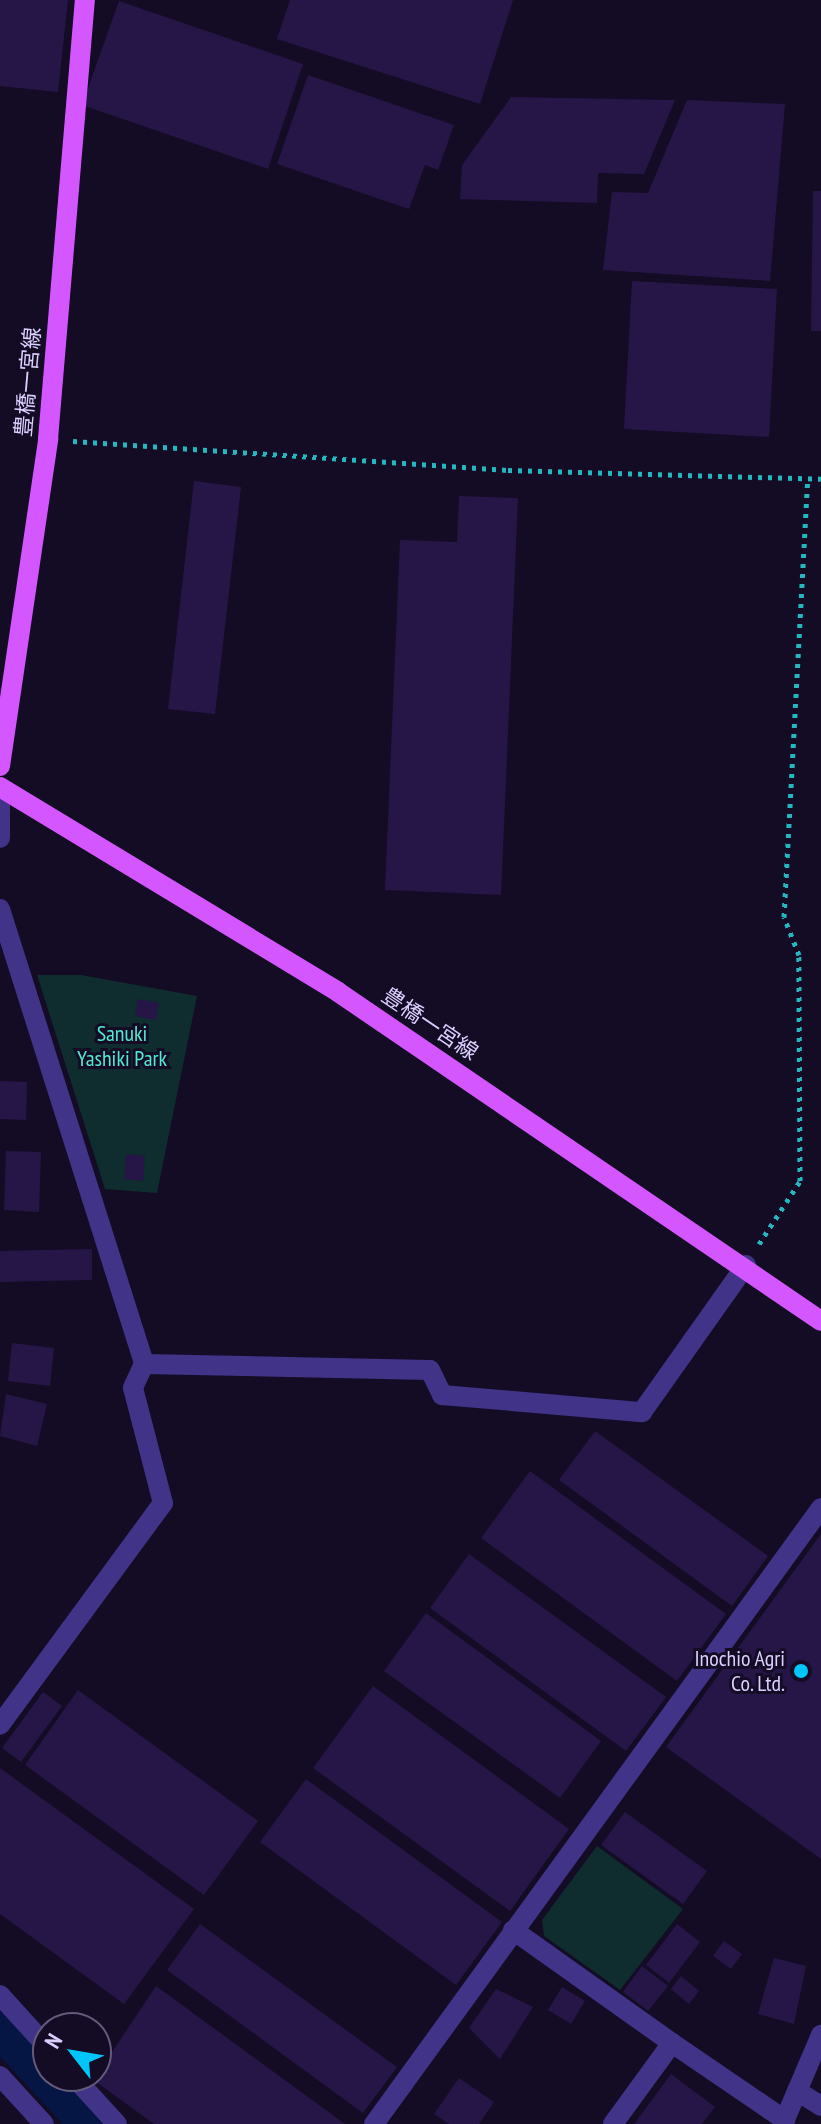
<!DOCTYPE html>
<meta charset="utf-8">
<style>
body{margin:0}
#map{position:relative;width:821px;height:2124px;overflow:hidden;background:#130c24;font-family:"PT Sans Narrow","Noto Sans JP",sans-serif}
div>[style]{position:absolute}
.green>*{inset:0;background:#0f2c2f}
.canal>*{height:36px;margin:-18px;padding:0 18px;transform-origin:18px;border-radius:18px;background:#051544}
.building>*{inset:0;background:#261647}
.path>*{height:5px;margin-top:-2.5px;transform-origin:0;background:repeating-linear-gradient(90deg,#23b7bf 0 4px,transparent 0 10px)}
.minor>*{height:20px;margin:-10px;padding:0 10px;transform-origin:10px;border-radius:10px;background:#403388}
.major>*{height:20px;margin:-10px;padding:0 10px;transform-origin:10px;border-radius:10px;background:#d356ff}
.dots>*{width:22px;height:22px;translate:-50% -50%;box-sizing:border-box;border:4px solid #130c24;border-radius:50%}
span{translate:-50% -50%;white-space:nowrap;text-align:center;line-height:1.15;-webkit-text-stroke:6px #130c24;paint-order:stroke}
.street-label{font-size:22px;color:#dacfff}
.park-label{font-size:22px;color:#51ead5}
.poi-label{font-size:22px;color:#dacfff}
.right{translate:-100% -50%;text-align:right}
.north{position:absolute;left:32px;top:2012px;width:80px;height:80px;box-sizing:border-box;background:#130c24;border:2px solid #635a7c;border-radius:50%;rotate:301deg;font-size:22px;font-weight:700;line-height:32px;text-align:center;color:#dacfff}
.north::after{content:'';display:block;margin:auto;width:28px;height:36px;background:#00c5fa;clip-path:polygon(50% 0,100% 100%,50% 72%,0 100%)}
</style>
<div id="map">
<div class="green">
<i style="clip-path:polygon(37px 975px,81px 975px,197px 996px,157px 1193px,105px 1189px)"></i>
<i style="clip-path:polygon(597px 1846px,683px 1909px,620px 1990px,544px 1936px,542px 1920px)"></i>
</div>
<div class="canal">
<i style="left:0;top:2030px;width:128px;rotate:47.2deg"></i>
</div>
<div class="building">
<i style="clip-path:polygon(0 0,68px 0,58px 92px,0 86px)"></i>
<i style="clip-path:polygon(290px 0,513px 0,480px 104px,277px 39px)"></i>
<i style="clip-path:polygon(119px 1px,303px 64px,268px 169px,82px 105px)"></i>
<i style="clip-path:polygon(308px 75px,454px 125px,438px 170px,425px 165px,409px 209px,277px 164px)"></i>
<i style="clip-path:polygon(511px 97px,675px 100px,644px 174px,598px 173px,597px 203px,460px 199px,462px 165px)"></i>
<i style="clip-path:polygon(687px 100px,785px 104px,770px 281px,603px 270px,612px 192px,648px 193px)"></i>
<i style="clip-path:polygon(813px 191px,821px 191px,821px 331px,811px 331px)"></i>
<i style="clip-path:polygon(632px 281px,777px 289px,769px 437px,624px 429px)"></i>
<i style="clip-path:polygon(194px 481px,241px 487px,215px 714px,168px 709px)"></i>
<i style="clip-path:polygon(459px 496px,518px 498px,501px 895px,385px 890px,400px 540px,457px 542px)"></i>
<i style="clip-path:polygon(138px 999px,159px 1003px,156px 1020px,135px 1016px)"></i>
<i style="clip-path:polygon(0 1081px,27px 1082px,26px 1120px,0 1119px)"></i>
<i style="clip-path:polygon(6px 1151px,41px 1152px,39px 1212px,4px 1210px)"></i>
<i style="clip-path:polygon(126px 1154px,145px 1156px,143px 1181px,124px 1179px)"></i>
<i style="clip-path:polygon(92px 1249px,92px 1280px,0 1282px,0 1251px)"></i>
<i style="clip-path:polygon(12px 1343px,54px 1348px,50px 1386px,8px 1381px)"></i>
<i style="clip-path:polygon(6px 1394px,47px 1404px,37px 1446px,0 1436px)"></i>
<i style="clip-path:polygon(595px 1431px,768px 1556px,732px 1606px,559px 1480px)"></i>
<i style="clip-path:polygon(530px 1471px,726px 1614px,677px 1681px,481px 1538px)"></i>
<i style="clip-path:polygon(821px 1534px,821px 1859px,666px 1747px)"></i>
<i style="clip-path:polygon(469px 1554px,666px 1697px,626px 1751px,430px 1608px)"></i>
<i style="clip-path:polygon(426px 1613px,601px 1741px,560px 1798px,384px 1671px)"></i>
<i style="clip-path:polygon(373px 1686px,569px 1829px,510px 1911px,313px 1768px)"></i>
<i style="clip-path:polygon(78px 1690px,258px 1821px,204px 1895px,25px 1765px)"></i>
<i style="clip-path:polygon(43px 1692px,62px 1706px,21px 1762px,2px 1748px)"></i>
<i style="clip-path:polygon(0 1768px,194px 1909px,124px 2004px,0 1914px)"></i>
<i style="clip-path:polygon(306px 1779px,502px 1922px,456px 1985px,260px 1842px)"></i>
<i style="clip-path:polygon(625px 1812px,707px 1871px,683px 1904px,601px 1845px)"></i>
<i style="clip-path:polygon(200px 1924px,397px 2067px,363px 2113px,167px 1970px)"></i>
<i style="clip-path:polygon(677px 1924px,700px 1942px,669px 1983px,646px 1965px)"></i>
<i style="clip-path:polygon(724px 1941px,742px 1954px,731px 1969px,713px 1956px)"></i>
<i style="clip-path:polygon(774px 1958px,806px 1966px,794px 2024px,758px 2014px)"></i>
<i style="clip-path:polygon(642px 1966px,668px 1986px,648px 2011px,623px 1992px)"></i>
<i style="clip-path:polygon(681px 1976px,699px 1991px,689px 2004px,671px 1989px)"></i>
<i style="clip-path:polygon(156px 1986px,345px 2124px,154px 2124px,88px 2076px,96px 2076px)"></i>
<i style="clip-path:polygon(562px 1987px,585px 2001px,571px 2024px,548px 2010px)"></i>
<i style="clip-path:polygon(496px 1989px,533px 2007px,500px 2059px,469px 2028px)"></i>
<i style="clip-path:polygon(671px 2074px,715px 2107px,702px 2124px,634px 2124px)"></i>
<i style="clip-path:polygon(459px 2078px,494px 2102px,479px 2124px,449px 2124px,434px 2114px)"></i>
</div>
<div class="path">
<i style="left:73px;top:441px;width:436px;rotate:3.8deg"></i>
<i style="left:508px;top:470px;width:313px;rotate:1.6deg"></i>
<i style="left:759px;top:1244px;width:75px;rotate:-56.9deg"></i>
<i style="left:800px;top:1181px;width:226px;rotate:-90.3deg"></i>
<i style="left:799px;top:955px;width:41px;rotate:-111.5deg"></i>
<i style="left:784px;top:917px;width:439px;rotate:-86.9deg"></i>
</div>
<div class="minor">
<i style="left:0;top:805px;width:33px;rotate:90deg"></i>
<i style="left:0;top:909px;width:477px;rotate:72.4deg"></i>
<i style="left:144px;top:1364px;width:26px;rotate:115deg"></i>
<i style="left:133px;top:1388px;width:119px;rotate:75.4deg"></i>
<i style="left:163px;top:1503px;width:275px;rotate:126.3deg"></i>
<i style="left:144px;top:1364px;width:286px;rotate:1.2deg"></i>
<i style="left:430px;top:1370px;width:28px;rotate:64deg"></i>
<i style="left:442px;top:1395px;width:201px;rotate:4.9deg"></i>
<i style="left:642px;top:1412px;width:180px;rotate:-54.7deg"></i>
<i style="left:513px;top:1930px;width:195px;rotate:35.4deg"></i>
<i style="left:672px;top:2043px;width:100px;rotate:126.1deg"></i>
<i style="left:0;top:1995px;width:72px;rotate:47.8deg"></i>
<i style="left:672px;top:2043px;width:137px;rotate:34.3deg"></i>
<i style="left:0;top:2076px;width:65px;rotate:47.5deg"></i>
<i style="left:73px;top:2076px;width:65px;rotate:47.5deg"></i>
<i style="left:797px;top:2091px;width:28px;rotate:32deg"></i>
<i style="left:374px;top:2124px;width:761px;rotate:-54.03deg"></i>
<i style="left:783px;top:2124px;width:97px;rotate:-66.9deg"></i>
</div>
<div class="major">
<i style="left:0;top:766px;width:331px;rotate:-81.6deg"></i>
<i style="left:48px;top:439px;width:441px;rotate:-85.2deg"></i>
<i style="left:0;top:787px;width:395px;rotate:31.2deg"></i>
<i style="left:338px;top:992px;width:584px;rotate:34.26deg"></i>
</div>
<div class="dots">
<i style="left:801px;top:1671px;background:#00c5fa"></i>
</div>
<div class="street-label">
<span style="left:28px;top:382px;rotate:-85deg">豊橋一宮線</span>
<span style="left:430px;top:1024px;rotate:34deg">豊橋一宮線</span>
</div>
<div class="park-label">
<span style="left:122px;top:1046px">Sanuki<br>Yashiki Park</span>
</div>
<div class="poi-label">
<span class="right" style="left:785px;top:1671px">Inochio Agri<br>Co. Ltd.</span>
</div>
<div class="north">N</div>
</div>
